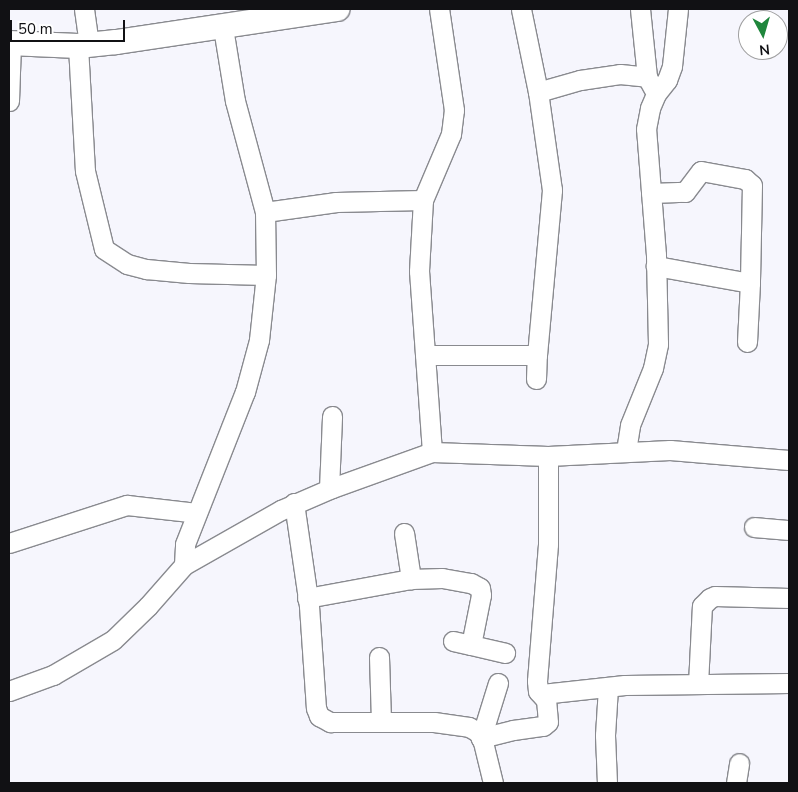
<!DOCTYPE html>
<style>
body{margin:0}
#map{position:relative;width:798px;height:792px;overflow:hidden;background:#f6f6fd;font-family:"Nunito Sans",sans-serif}
div>[style]{position:absolute}
.roads{filter:drop-shadow(1px 0 #898a8f) drop-shadow(-1px 0 #898a8f) drop-shadow(0 1px #898a8f) drop-shadow(0 -1px #898a8f)}
.minor>*{height:19px;margin:-9.5px;padding:0 9.5px;transform-origin:9.5px;border-radius:9.5px;background:#fff}
.major>*{height:24px;margin:-12px;padding:0 12px;transform-origin:12px;border-radius:12px;background:#fff}
span{translate:-50% -50%;white-space:nowrap;text-align:center;line-height:1.15;-webkit-text-stroke:4.5px #fff;paint-order:stroke}
.frame{position:absolute;inset:0;border:10px solid #111114;pointer-events:none}
.north{position:absolute;left:738px;top:10px;width:50px;height:50px;box-sizing:border-box;background:#fff;border:1px solid #a0a0a1;border-radius:50%;rotate:174deg;font-size:14px;font-weight:700;line-height:20px;text-align:center;color:#111114}
.north::after{content:'';display:block;margin:auto;width:18px;height:22px;background:#1f863c;clip-path:polygon(50% 0,100% 100%,50% 72%,0 100%)}
.scale{position:absolute;left:10px;top:20px;width:115px;height:22px;box-sizing:border-box;border:2px solid #111114;border-top:0;padding-left:6px;font-size:15px;line-height:18px;white-space:nowrap;color:#111114;-webkit-text-stroke:4px #fff;paint-order:stroke}
</style>
<div id="map">
<div class="roads">
<div class="minor">
<i style="left:84px;top:9px;width:36px;rotate:82deg"></i>
<i style="left:640px;top:9px;width:68px;rotate:84.1deg"></i>
<i style="left:647px;top:77px;width:13px;rotate:61deg"></i>
<i style="left:78px;top:46px;width:125px;rotate:86.8deg"></i>
<i style="left:85px;top:171px;width:80px;rotate:76.3deg"></i>
<i style="left:104px;top:249px;width:27px;rotate:33deg"></i>
<i style="left:127px;top:264px;width:20px;rotate:15deg"></i>
<i style="left:146px;top:269px;width:43px;rotate:5.3deg"></i>
<i style="left:189px;top:273px;width:77px;rotate:1.5deg"></i>
<i style="left:538px;top:92px;width:44px;rotate:-15.9deg"></i>
<i style="left:580px;top:80px;width:40px;rotate:-8.5deg"></i>
<i style="left:620px;top:74px;width:27px;rotate:6deg"></i>
<i style="left:9px;top:101px;width:57px;rotate:-88deg"></i>
<i style="left:651px;top:193px;width:34px;rotate:-2deg"></i>
<i style="left:685px;top:192px;width:26px;rotate:-53deg"></i>
<i style="left:701px;top:171px;width:45px;rotate:10.3deg"></i>
<i style="left:745px;top:179px;width:9px;rotate:41deg"></i>
<i style="left:752px;top:185px;width:98px;rotate:91.2deg"></i>
<i style="left:750px;top:283px;width:96px;rotate:-169.7deg"></i>
<i style="left:265px;top:212px;width:72px;rotate:-8deg"></i>
<i style="left:336px;top:202px;width:87px;rotate:-1.3deg"></i>
<i style="left:747px;top:342px;width:59px;rotate:-87.1deg"></i>
<i style="left:425px;top:355px;width:112px"></i>
<i style="left:537px;top:355px;width:166px;rotate:-84.8deg"></i>
<i style="left:552px;top:190px;width:99px;rotate:-98.1deg"></i>
<i style="left:538px;top:92px;width:85px;rotate:-101.6deg"></i>
<i style="left:536px;top:379px;width:24px;rotate:-88deg"></i>
<i style="left:626px;top:451px;width:26px;rotate:-81deg"></i>
<i style="left:630px;top:425px;width:61px;rotate:-68deg"></i>
<i style="left:653px;top:368px;width:25px;rotate:-78deg"></i>
<i style="left:658px;top:344px;width:89px;rotate:-91.3deg"></i>
<i style="left:656px;top:255px;width:126px;rotate:-94.5deg"></i>
<i style="left:646px;top:129px;width:21px;rotate:-79deg"></i>
<i style="left:650px;top:108px;width:15px;rotate:-67deg"></i>
<i style="left:656px;top:94px;width:18px;rotate:-52deg"></i>
<i style="left:667px;top:80px;width:15px;rotate:-70deg"></i>
<i style="left:672px;top:66px;width:57px;rotate:-84deg"></i>
<i style="left:432px;top:452px;width:181px;rotate:-94.1deg"></i>
<i style="left:419px;top:271px;width:71px;rotate:-86.8deg"></i>
<i style="left:423px;top:200px;width:72px;rotate:-67deg"></i>
<i style="left:451px;top:134px;width:24px;rotate:-83deg"></i>
<i style="left:454px;top:110px;width:102px;rotate:-98.4deg"></i>
<i style="left:329px;top:489px;width:73px;rotate:-87.6deg"></i>
<i style="left:294px;top:503px;width:104px;rotate:81.7deg"></i>
<i style="left:309px;top:606px;width:102px;rotate:86.1deg"></i>
<i style="left:316px;top:708px;width:9px;rotate:69deg"></i>
<i style="left:319px;top:716px;width:13px;rotate:29deg"></i>
<i style="left:330px;top:722px;width:104px"></i>
<i style="left:434px;top:722px;width:35px;rotate:8deg"></i>
<i style="left:469px;top:727px;width:10px;rotate:29deg"></i>
<i style="left:478px;top:732px;width:11px;rotate:63deg"></i>
<i style="left:483px;top:742px;width:42px;rotate:76.3deg"></i>
<i style="left:754px;top:527px;width:35px;rotate:5deg"></i>
<i style="left:404px;top:533px;width:47px;rotate:81.3deg"></i>
<i style="left:9px;top:543px;width:124px;rotate:-17.9deg"></i>
<i style="left:127px;top:505px;width:70px;rotate:6.5deg"></i>
<i style="left:184px;top:565px;width:21px;rotate:-87deg"></i>
<i style="left:185px;top:544px;width:163px;rotate:-68.5deg"></i>
<i style="left:245px;top:392px;width:54px;rotate:-74.9deg"></i>
<i style="left:259px;top:340px;width:65px;rotate:-83.9deg"></i>
<i style="left:266px;top:275px;width:63px;rotate:-90.9deg"></i>
<i style="left:265px;top:212px;width:115px;rotate:-105.1deg"></i>
<i style="left:235px;top:101px;width:74px;rotate:-99.3deg"></i>
<i style="left:307px;top:598px;width:106px;rotate:-10.4deg"></i>
<i style="left:411px;top:579px;width:31px;rotate:-2deg"></i>
<i style="left:442px;top:578px;width:29px;rotate:10deg"></i>
<i style="left:471px;top:583px;width:10px;rotate:29deg"></i>
<i style="left:480px;top:588px;width:7px;rotate:82deg"></i>
<i style="left:481px;top:595px;width:51px;rotate:101.3deg"></i>
<i style="left:471px;top:645px;width:35px;rotate:13deg"></i>
<i style="left:453px;top:641px;width:18px;rotate:13deg"></i>
<i style="left:379px;top:657px;width:64px;rotate:88.2deg"></i>
<i style="left:498px;top:683px;width:58px;rotate:107.2deg"></i>
<i style="left:481px;top:738px;width:33px;rotate:-14deg"></i>
<i style="left:513px;top:730px;width:30px;rotate:-8deg"></i>
<i style="left:543px;top:726px;width:6px;rotate:-39deg"></i>
<i style="left:548px;top:722px;width:22px;rotate:-95deg"></i>
<i style="left:546px;top:700px;width:12px;rotate:-132deg"></i>
<i style="left:538px;top:691px;width:10px;rotate:-96deg"></i>
<i style="left:537px;top:681px;width:137px;rotate:-85.4deg"></i>
<i style="left:548px;top:544px;width:88px;rotate:-90deg"></i>
<i style="left:698px;top:684px;width:78px;rotate:-87.1deg"></i>
<i style="left:702px;top:606px;width:11px;rotate:-45deg"></i>
<i style="left:710px;top:598px;width:5px;rotate:-22deg"></i>
<i style="left:715px;top:596px;width:74px;rotate:1.5deg"></i>
<i style="left:9px;top:691px;width:47px;rotate:-20deg"></i>
<i style="left:53px;top:675px;width:69px;rotate:-30.3deg"></i>
<i style="left:113px;top:640px;width:49px;rotate:-44.2deg"></i>
<i style="left:148px;top:606px;width:55px;rotate:-48.7deg"></i>
<i style="left:184px;top:565px;width:112px;rotate:-29.6deg"></i>
<i style="left:281px;top:510px;width:56px;rotate:-23.3deg"></i>
<i style="left:332px;top:488px;width:106px;rotate:-19.8deg"></i>
<i style="left:432px;top:452px;width:116px;rotate:2deg"></i>
<i style="left:548px;top:456px;width:122px;rotate:-2.8deg"></i>
<i style="left:670px;top:450px;width:119px;rotate:4.8deg"></i>
<i style="left:542px;top:694px;width:83px;rotate:-6.2deg"></i>
<i style="left:625px;top:685px;width:164px;rotate:-0.7deg"></i>
<i style="left:607px;top:783px;width:48px;rotate:-92.4deg"></i>
<i style="left:605px;top:735px;width:48px;rotate:-86.4deg"></i>
<i style="left:736px;top:783px;width:20px;rotate:-81deg"></i>
</div>
<div class="major">
<i style="left:9px;top:43px;width:69px;rotate:2.5deg"></i>
<i style="left:78px;top:46px;width:38px;rotate:-6deg"></i>
<i style="left:116px;top:42px;width:224px;rotate:-8.5deg"></i>
</div>
</div>
<div class="frame"></div>
<div class="north">N</div>
<div class="scale">50 m</div>
</div>
